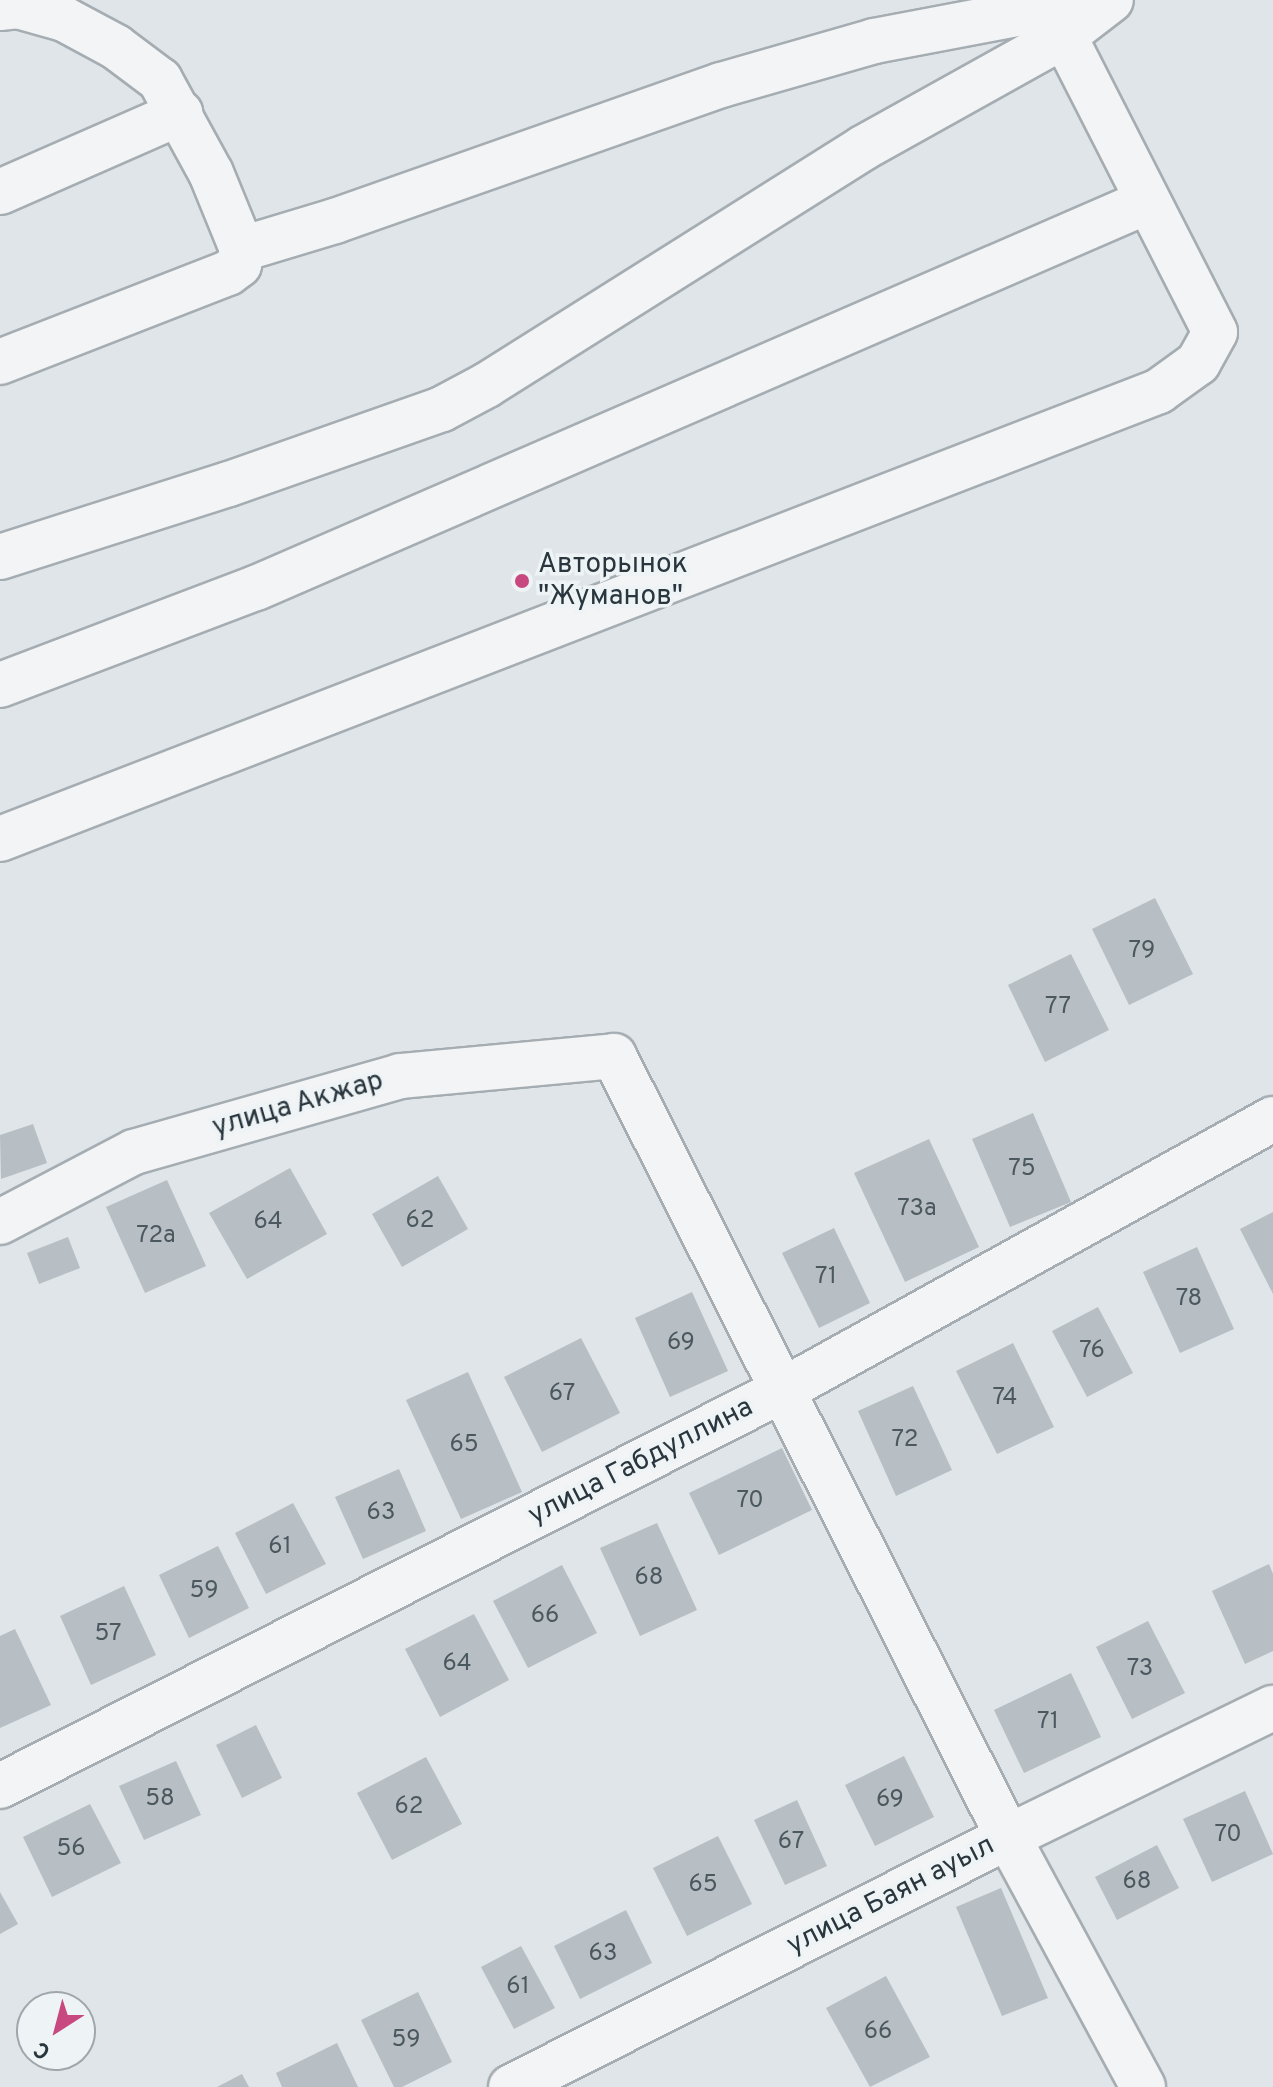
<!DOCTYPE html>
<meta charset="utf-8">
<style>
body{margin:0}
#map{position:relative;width:1273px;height:2087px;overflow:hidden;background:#dfe5e8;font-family:Overpass,sans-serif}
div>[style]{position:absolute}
.building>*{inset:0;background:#b7bfc4}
.roads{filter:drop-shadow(2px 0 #a5adb2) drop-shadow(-2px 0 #a5adb2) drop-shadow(0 2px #a5adb2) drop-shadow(0 -2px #a5adb2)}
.minor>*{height:44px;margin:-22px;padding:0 22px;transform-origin:22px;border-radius:22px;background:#f2f4f6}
.dots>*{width:22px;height:22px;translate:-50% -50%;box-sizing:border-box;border:4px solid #eef3f5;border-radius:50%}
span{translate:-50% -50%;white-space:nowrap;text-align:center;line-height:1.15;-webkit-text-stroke:7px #eef3f5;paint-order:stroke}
.number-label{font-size:24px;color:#4c5860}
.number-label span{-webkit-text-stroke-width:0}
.poi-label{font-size:28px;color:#29363e}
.left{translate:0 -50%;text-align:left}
.street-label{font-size:28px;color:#29363e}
.north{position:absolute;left:16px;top:1991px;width:80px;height:80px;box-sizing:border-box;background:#eef3f5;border:2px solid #9fa7ac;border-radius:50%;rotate:216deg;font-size:22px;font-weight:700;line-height:32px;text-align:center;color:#29363e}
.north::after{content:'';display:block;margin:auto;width:28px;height:36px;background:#c74980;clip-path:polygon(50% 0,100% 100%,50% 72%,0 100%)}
</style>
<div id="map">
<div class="building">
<i style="clip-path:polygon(1155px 898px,1193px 974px,1129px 1005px,1092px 929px)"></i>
<i style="clip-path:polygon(1071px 954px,1109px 1030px,1045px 1062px,1008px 985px)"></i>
<i style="clip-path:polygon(1033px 1113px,1071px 1202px,1010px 1227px,972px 1139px)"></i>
<i style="clip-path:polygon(33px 1124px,47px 1163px,1px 1179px,0 1135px)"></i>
<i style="clip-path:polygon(929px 1139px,979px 1247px,905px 1282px,854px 1173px)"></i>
<i style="clip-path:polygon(290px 1168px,327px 1234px,247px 1279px,209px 1213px)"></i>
<i style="clip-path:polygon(438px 1176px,468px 1229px,402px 1267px,372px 1214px)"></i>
<i style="clip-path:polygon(167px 1180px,206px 1266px,145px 1293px,106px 1207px)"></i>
<i style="clip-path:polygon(1273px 1212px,1273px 1294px,1240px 1229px)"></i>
<i style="clip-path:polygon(834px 1228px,870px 1303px,819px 1328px,782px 1253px)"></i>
<i style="clip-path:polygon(68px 1237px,80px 1268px,39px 1284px,27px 1253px)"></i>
<i style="clip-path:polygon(1197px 1247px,1234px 1329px,1180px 1353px,1143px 1272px)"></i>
<i style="clip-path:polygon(692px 1292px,728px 1371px,670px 1397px,635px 1318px)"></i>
<i style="clip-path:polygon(1098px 1307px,1133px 1373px,1087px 1397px,1052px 1331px)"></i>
<i style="clip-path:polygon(581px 1338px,620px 1413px,542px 1452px,504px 1377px)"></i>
<i style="clip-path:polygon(1013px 1343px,1054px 1427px,997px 1454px,956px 1371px)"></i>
<i style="clip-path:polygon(468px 1372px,522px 1492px,461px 1519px,406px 1400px)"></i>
<i style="clip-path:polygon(913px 1386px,952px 1470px,896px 1496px,858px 1411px)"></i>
<i style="clip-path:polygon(782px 1448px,812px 1510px,719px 1555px,689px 1493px)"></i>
<i style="clip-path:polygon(399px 1469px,426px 1531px,363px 1559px,335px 1497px)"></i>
<i style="clip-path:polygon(293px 1503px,326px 1564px,266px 1594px,235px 1533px)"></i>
<i style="clip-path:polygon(657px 1523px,697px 1610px,640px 1636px,600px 1548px)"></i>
<i style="clip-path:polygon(218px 1546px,249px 1608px,189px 1638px,159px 1575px)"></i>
<i style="clip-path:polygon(1269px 1564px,1273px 1574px,1273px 1651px,1245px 1664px,1212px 1591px)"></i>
<i style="clip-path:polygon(562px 1565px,597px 1633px,528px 1668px,493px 1601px)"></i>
<i style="clip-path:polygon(124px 1586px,156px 1655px,91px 1685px,60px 1616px)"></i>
<i style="clip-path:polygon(474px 1614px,509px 1680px,440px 1717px,405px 1649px)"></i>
<i style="clip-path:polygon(1148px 1621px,1185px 1693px,1132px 1719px,1096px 1647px)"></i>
<i style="clip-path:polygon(15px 1629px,51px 1705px,0 1728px,0 1636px)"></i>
<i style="clip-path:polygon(1071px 1673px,1101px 1737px,1024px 1773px,994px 1710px)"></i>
<i style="clip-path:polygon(256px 1725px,282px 1778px,242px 1798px,216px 1745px)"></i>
<i style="clip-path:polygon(904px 1756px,934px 1817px,875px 1846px,845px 1785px)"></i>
<i style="clip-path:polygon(426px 1757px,462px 1824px,392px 1860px,357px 1793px)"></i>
<i style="clip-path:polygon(176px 1761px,201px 1815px,144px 1840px,119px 1786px)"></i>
<i style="clip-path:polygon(1245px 1791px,1273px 1854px,1212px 1882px,1183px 1819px)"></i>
<i style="clip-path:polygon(797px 1800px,827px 1866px,785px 1885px,754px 1820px)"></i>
<i style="clip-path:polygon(90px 1804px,121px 1863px,52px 1897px,23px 1837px)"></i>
<i style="clip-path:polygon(718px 1836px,752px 1904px,687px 1936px,653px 1868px)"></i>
<i style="clip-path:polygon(1157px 1845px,1179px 1888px,1117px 1920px,1095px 1877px)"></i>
<i style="clip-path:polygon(1001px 1888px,1048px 1998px,1002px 2016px,956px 1907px)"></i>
<i style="clip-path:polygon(0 1892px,18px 1924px,0 1934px)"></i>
<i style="clip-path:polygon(626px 1910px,652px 1963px,580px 1999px,554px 1946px)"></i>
<i style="clip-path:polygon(521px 1946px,555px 2008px,514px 2029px,481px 1967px)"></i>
<i style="clip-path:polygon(886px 1976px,930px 2057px,870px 2087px,826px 2008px)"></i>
<i style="clip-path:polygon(418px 1992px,452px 2062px,402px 2087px,394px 2087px,361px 2020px)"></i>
<i style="clip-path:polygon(337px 2043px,358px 2087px,282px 2087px,276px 2073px)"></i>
<i style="clip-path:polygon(242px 2074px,249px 2087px,217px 2087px)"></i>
</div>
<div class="roads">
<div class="minor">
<i style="left:0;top:8px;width:18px;rotate:-6deg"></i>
<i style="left:18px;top:6px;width:48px;rotate:15.8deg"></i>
<i style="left:64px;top:19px;width:59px;rotate:28.3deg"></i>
<i style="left:116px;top:47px;width:55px;rotate:36.9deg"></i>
<i style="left:160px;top:80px;width:106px;rotate:61.3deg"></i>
<i style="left:211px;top:173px;width:82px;rotate:67.8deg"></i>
<i style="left:242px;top:249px;width:16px;rotate:101deg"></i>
<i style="left:239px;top:265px;width:14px;rotate:144deg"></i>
<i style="left:228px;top:273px;width:245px;rotate:158.7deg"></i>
<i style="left:0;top:192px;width:197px;rotate:-23.7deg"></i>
<i style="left:242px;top:249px;width:97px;rotate:-16.8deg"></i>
<i style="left:335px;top:221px;width:409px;rotate:-19.4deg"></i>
<i style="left:721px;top:85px;width:159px;rotate:-16deg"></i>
<i style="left:874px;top:41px;width:222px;rotate:-10.7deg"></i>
<i style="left:0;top:557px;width:240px;rotate:-17.7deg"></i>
<i style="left:229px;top:484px;width:226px;rotate:-19.4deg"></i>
<i style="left:442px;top:409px;width:51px;rotate:-28.1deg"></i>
<i style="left:487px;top:385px;width:444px;rotate:-32.2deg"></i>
<i style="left:863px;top:148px;width:230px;rotate:-29.1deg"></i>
<i style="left:1064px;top:36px;width:59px;rotate:-37.5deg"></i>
<i style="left:0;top:685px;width:274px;rotate:-20.8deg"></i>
<i style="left:256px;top:588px;width:970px;rotate:-23.45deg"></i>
<i style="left:0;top:839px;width:1243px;rotate:-21.13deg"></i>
<i style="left:1159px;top:391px;width:48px;rotate:-35.7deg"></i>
<i style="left:1198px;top:363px;width:35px;rotate:-61deg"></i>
<i style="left:1215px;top:332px;width:332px;rotate:-117deg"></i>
<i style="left:0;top:1222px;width:151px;rotate:-27.6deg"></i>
<i style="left:134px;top:1152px;width:277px;rotate:-15.9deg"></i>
<i style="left:400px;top:1076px;width:215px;rotate:-5.3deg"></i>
<i style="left:614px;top:1056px;width:875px;rotate:63.23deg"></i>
<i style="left:1008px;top:1837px;width:284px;rotate:61.6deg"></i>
<i style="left:0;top:1786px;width:877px;rotate:-26.83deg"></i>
<i style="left:783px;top:1390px;width:560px;rotate:-28.95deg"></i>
<i style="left:511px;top:2087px;width:556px;rotate:-26.7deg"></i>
<i style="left:1008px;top:1837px;width:295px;rotate:-26deg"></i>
</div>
</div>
<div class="dots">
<i style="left:522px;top:581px;background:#c74980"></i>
</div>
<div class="number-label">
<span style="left:1142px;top:952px">79</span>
<span style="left:1058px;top:1008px">77</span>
<span style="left:1022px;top:1170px">75</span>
<span style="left:917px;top:1210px">73а</span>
<span style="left:420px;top:1222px">62</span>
<span style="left:268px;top:1223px">64</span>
<span style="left:156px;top:1237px">72а</span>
<span style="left:826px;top:1278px">71</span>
<span style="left:1189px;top:1300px">78</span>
<span style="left:681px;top:1344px">69</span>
<span style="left:1092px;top:1352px">76</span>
<span style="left:562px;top:1395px">67</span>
<span style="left:1005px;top:1399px">74</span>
<span style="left:905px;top:1441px">72</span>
<span style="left:464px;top:1446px">65</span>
<span style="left:750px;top:1502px">70</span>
<span style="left:381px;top:1514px">63</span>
<span style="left:280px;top:1548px">61</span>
<span style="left:649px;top:1579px">68</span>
<span style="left:204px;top:1592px">59</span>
<span style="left:545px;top:1617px">66</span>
<span style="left:108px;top:1635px">57</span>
<span style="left:457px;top:1665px">64</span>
<span style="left:1140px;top:1670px">73</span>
<span style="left:1048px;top:1723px">71</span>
<span style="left:160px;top:1800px">58</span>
<span style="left:890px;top:1801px">69</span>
<span style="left:409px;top:1808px">62</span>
<span style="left:1228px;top:1836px">70</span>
<span style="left:791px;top:1843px">67</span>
<span style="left:71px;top:1850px">56</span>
<span style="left:1137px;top:1883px">68</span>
<span style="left:703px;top:1886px">65</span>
<span style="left:603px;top:1955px">63</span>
<span style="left:518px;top:1988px">61</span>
<span style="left:878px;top:2033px">66</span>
<span style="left:406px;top:2041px">59</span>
</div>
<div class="poi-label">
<span class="left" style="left:538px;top:581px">Авторынок<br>"Жуманов"</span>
</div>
<div class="street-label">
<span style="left:298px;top:1105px;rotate:-16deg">улица Акжар</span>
<span style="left:641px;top:1462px;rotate:-27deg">улица Габдуллина</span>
<span style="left:891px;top:1896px;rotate:-27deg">улица Баян ауыл</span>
</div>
<div class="north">С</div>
</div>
